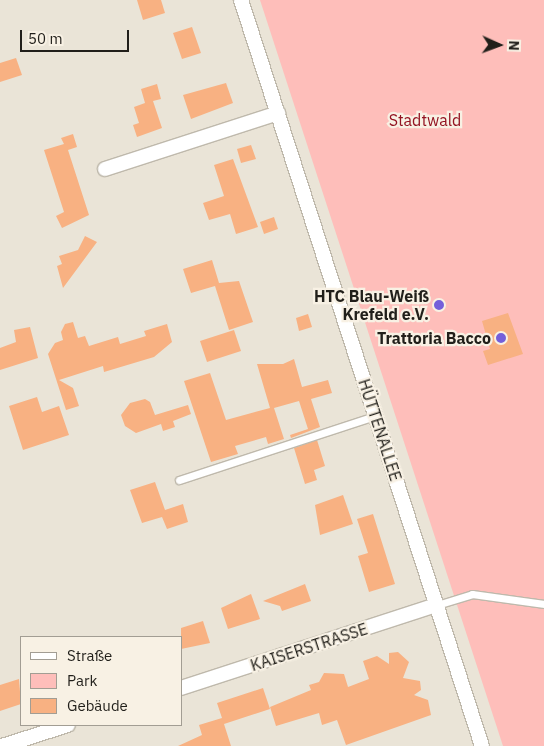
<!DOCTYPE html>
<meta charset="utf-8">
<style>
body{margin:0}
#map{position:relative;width:544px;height:746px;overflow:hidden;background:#eae4d7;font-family:"IBM Plex Sans",sans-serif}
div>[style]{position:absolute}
.green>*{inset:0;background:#febeba}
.building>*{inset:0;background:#f8b182}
.roads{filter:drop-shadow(1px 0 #bfb9ac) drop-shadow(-1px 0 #bfb9ac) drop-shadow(0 1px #bfb9ac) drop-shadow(0 -1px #bfb9ac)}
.service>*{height:7px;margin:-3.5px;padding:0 3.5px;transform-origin:3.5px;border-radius:3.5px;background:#fff}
.minor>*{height:14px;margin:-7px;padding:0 7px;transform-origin:7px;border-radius:7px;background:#fff}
.dots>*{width:14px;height:14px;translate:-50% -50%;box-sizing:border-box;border:2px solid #f8f1e4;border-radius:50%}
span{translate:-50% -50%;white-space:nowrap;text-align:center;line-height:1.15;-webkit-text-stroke:4.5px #f8f1e4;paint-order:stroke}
.park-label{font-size:16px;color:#931321}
.poi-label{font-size:16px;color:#211f1a;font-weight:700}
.right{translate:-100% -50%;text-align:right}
.street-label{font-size:16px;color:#211f1a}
.legend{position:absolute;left:20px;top:636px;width:162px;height:90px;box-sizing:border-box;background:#f8f1e4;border:1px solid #a29d93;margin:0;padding:6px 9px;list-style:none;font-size:15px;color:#211f1a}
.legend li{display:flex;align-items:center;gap:10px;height:25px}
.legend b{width:25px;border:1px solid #a29d93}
.north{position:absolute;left:474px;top:20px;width:50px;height:50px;-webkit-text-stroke:4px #f8f1e4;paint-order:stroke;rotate:92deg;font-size:14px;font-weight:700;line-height:20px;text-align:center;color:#211f1a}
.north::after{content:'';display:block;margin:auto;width:18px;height:22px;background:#211f1a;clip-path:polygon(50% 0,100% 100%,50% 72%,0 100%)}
.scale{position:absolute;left:20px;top:30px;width:109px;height:22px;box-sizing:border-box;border:2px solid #211f1a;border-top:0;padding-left:6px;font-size:15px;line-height:18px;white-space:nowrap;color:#211f1a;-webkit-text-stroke:4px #f8f1e4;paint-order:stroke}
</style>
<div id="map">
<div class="green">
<i style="clip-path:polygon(260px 0,544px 0,544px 746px,503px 746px)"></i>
</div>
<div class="building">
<i style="clip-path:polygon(137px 0,161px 0,165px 13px,143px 20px)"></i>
<i style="clip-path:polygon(192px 27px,201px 53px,182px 59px,173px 33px)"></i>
<i style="clip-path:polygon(16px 58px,22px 75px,0 82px,0 63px)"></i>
<i style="clip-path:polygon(226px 83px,233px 103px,191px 119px,183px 95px)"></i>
<i style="clip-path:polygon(157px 84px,161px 99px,153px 101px,162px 128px,137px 137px,133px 125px,139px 123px,134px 107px,145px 103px,141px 89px)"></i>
<i style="clip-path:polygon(73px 134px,77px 147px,68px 150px,89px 215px,62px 228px,56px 216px,64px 212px,44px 150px,64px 144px,61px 138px)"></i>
<i style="clip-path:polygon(251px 145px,256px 159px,241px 163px,237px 149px)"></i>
<i style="clip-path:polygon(233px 159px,258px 227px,236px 234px,230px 214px,209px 220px,203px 203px,224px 196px,214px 165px)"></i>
<i style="clip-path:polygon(274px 217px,278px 229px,264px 234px,260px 222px)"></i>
<i style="clip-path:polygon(85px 236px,97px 242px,63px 288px,57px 266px,62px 264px,59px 256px,78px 250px)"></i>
<i style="clip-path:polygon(212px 260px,219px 283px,239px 281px,253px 322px,229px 330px,215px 286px,191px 293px,183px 269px)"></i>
<i style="clip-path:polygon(508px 313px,523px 354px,488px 365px,483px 351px,490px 349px,482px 321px)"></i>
<i style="clip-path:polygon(308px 314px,312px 327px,299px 331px,296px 318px)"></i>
<i style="clip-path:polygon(73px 322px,78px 338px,85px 336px,89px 346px,118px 337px,120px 344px,146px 336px,144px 331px,167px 324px,172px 342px,154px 357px,104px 372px,103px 366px,59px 380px,73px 388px,79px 406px,66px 410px,48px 354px,55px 343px,63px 340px,61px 332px,65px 324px)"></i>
<i style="clip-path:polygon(30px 327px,38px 358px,0 370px,0 348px,16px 342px,14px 330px)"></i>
<i style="clip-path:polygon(234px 330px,241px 351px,207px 362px,200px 341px)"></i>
<i style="clip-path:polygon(294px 359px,302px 387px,328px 380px,332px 393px,311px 399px,320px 427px,291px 438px,290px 435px,308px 429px,299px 401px,274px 408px,284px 439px,268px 444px,266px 437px,235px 446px,238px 454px,211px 462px,184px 381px,210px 373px,226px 420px,270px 408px,257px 364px,283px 364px)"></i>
<i style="clip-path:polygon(37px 397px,42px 412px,59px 406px,69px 435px,23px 450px,9px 406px)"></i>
<i style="clip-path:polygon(145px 399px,150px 402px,155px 415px,188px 405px,191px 414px,173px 421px,175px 427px,163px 431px,161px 424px,136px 433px,125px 426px,121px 415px,130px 403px)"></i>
<i style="clip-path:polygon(317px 440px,325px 466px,314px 470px,317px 480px,305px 484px,294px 448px)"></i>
<i style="clip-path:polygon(155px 482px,165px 510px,183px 504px,188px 522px,167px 529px,162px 517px,142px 523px,130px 490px)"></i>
<i style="clip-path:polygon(343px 495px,353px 524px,320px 535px,315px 505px)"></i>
<i style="clip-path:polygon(373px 514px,395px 584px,369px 592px,358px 556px,368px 553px,357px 519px)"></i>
<i style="clip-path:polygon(305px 584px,311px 601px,282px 611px,280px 606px,263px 601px)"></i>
<i style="clip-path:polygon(251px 594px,260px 619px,228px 629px,221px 608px)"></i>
<i style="clip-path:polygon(203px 621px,210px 643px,181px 649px,181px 628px)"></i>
<i style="clip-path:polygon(398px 652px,409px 662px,403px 678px,420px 681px,421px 690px,414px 695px,428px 700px,431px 715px,346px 745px,337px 720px,322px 725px,319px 713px,276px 726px,270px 707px,311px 690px,309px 685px,319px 682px,324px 673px,344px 674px,348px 687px,369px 679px,363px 661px,377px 656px,389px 664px,389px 653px)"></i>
<i style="clip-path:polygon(19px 679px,21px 704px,0 711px,0 685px)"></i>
<i style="clip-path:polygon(263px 688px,270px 709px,224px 724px,231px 746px,178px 746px,202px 735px,199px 725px,222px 718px,217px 703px)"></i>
</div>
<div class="roads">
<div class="service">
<i style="left:179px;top:480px;width:206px;rotate:-18.1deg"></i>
<i style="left:437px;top:605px;width:37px;rotate:-17deg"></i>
<i style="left:472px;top:594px;width:73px;rotate:7.9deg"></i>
</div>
<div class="minor">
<i style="left:241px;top:0;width:784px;rotate:72.1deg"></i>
<i style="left:105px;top:169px;width:182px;rotate:-17.9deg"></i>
<i style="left:181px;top:688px;width:269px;rotate:-18deg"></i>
<i style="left:2px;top:746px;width:69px;rotate:-17.7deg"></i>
</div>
</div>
<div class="dots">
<i style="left:439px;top:305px;background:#755fda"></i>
<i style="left:501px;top:338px;background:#755fda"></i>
</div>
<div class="park-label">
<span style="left:425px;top:120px">Stadtwald</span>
</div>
<div class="poi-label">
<span class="right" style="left:429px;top:305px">HTC Blau-Weiß<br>Krefeld e.V.</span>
<span class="right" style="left:491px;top:338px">Trattoria Bacco</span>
</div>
<div class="street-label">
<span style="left:380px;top:430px;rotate:72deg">HÜTTENALLEE</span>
<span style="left:309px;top:647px;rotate:-18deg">KAISERSTRASSE</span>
</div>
<ul class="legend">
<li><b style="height:6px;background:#fff"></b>Straße</li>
<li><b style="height:14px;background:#febeba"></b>Park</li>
<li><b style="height:14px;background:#f8b182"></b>Gebäude</li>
</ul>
<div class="north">N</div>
<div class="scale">50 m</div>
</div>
